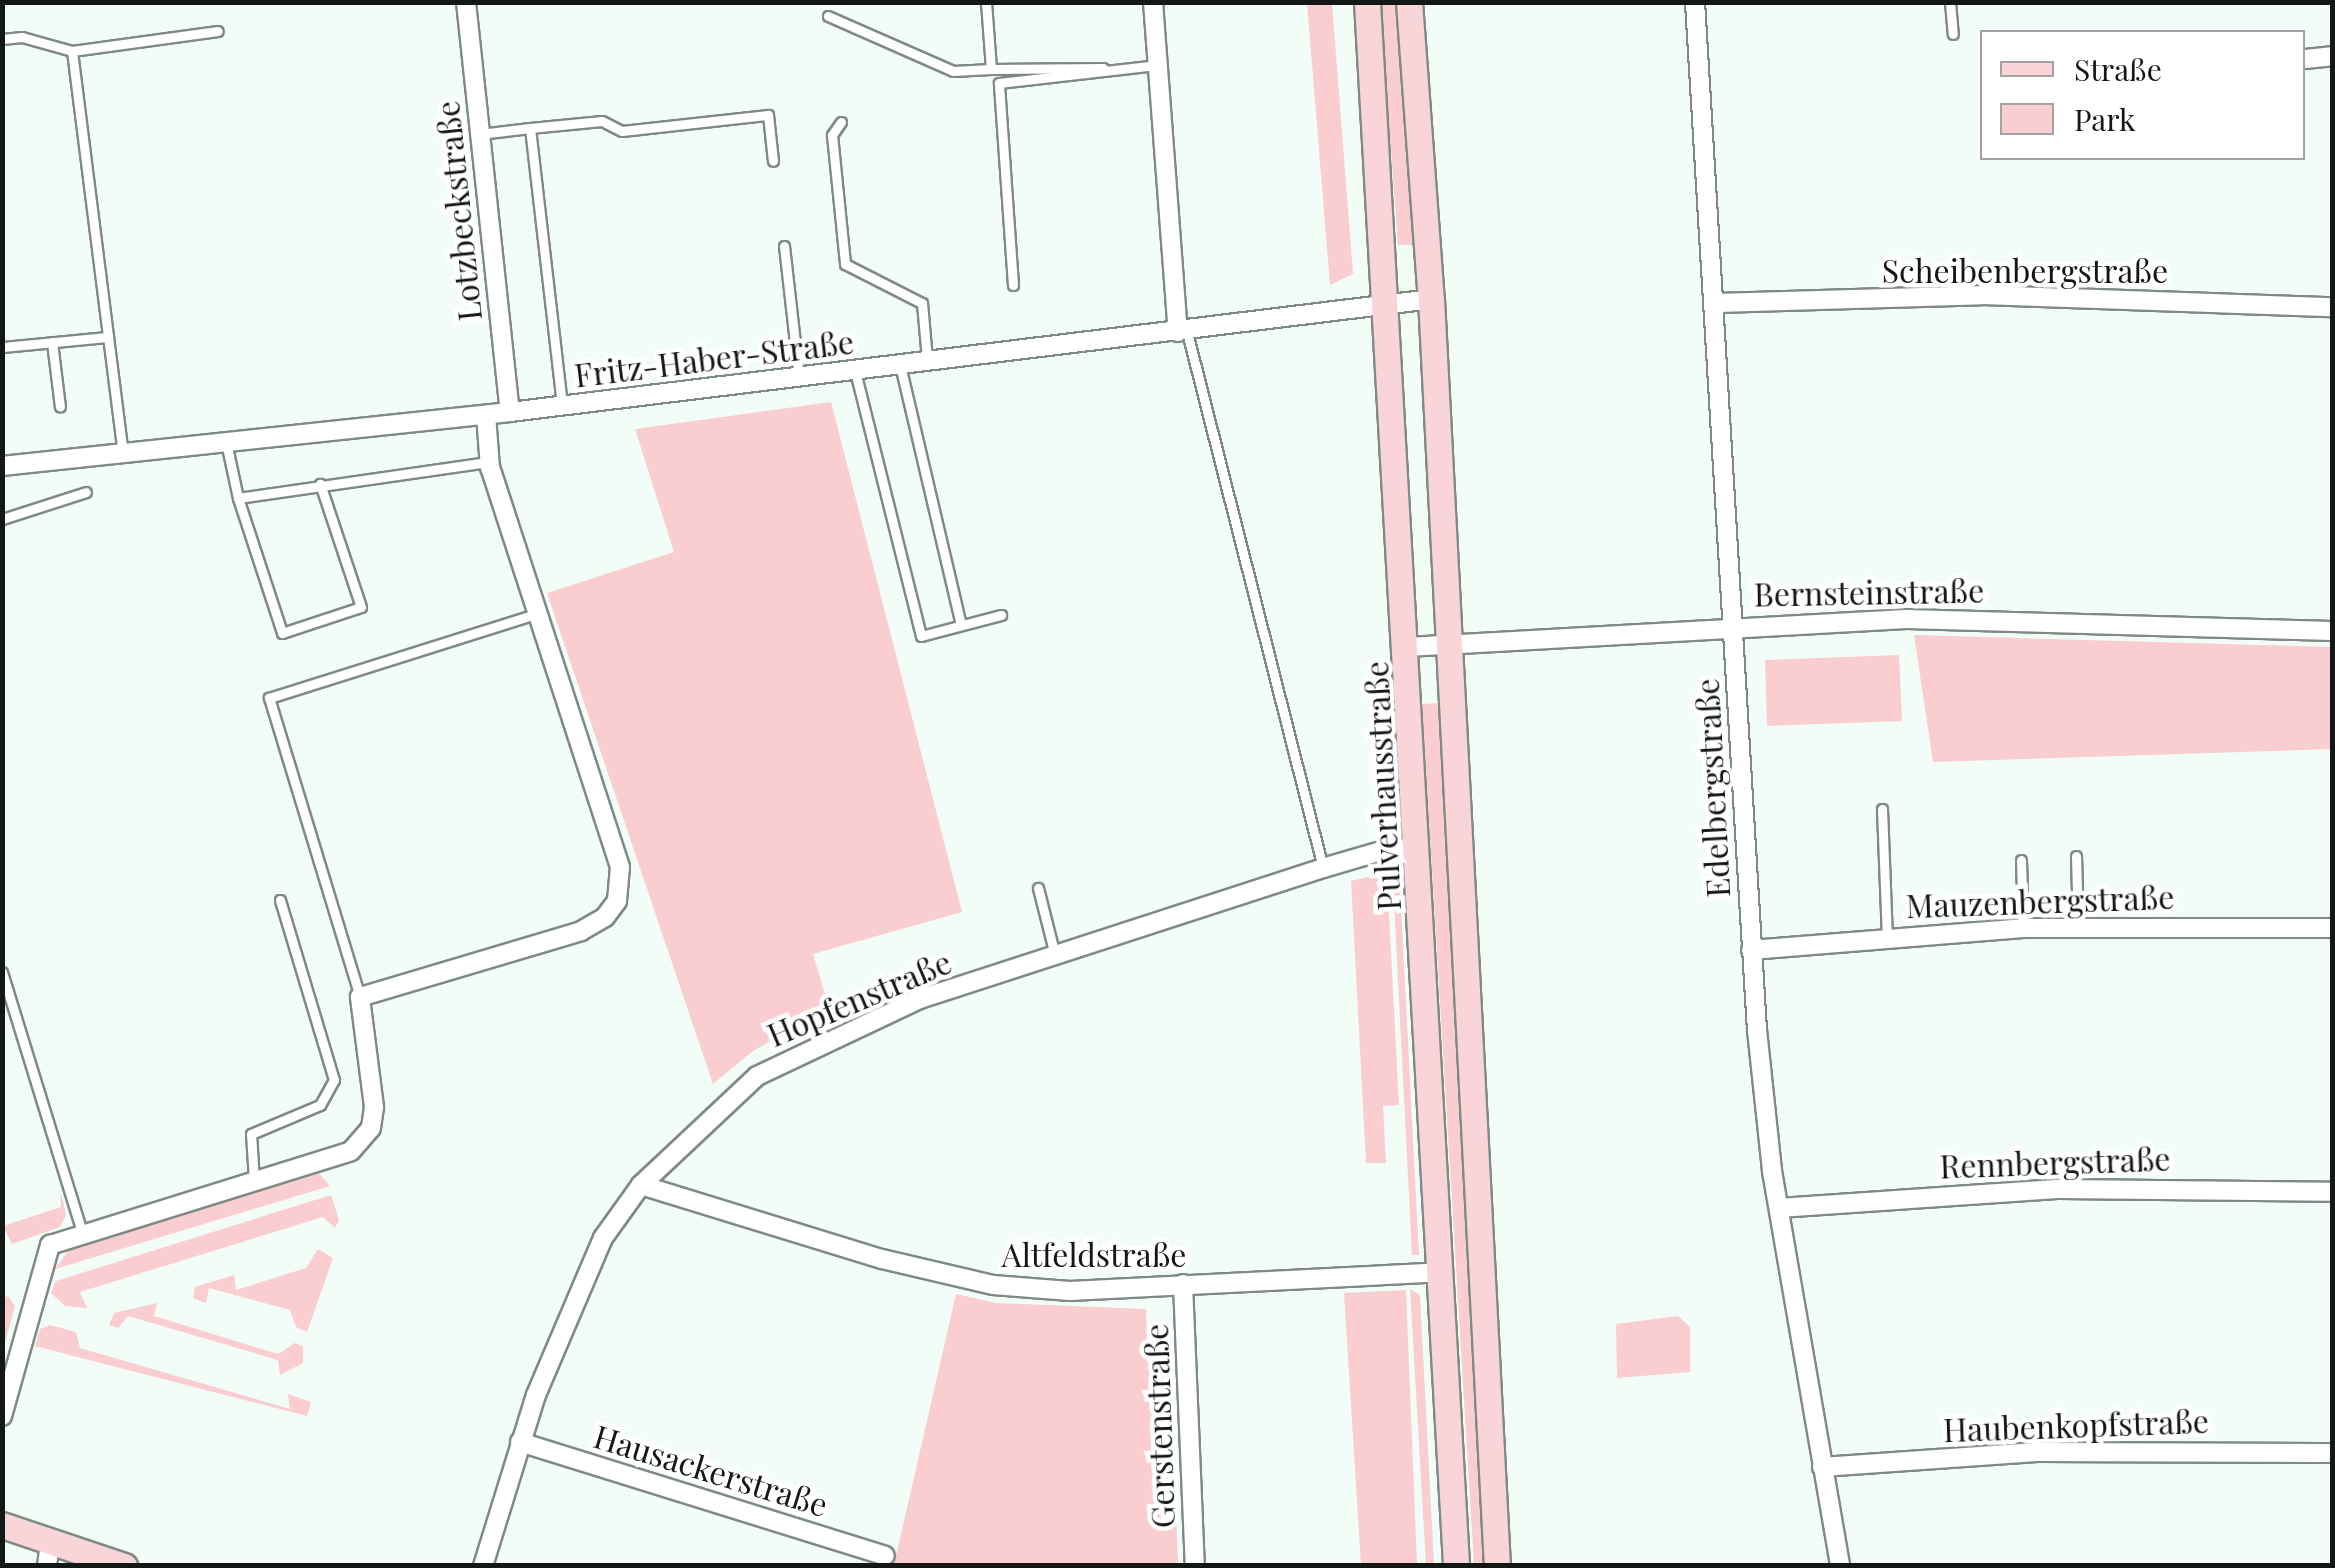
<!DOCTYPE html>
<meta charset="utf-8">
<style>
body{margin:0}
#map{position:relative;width:2335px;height:1568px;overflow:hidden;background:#f2fdf7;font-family:"Playfair Display",serif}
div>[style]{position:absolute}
.green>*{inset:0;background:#facdd0}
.roads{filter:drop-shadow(2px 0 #7f8a84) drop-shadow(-2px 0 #7f8a84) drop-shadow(0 2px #7f8a84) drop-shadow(0 -2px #7f8a84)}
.lane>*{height:9px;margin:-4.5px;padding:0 4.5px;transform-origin:4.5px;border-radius:4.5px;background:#fff}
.street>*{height:18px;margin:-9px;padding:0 9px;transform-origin:9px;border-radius:9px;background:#fff}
.secondary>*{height:25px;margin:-12.5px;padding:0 12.5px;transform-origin:12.5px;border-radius:12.5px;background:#f9d4d9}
span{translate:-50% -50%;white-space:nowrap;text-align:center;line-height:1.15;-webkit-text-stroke:9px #fff;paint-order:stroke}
.street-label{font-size:32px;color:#131715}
.frame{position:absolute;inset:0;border:5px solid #131715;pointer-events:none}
.legend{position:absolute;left:1980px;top:30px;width:325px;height:130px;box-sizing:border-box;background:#fff;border:2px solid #a1a2a1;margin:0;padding:12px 18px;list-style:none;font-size:30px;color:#131715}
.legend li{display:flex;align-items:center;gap:20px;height:50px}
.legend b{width:50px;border:2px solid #a1a2a1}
</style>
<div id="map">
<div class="green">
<i style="clip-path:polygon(1307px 3px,1332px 3px,1353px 274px,1330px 285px)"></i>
<i style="clip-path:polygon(1380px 3px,1397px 3px,1415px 245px,1398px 245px)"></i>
<i style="clip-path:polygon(831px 402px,962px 912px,813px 954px,829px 1008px,753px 1051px,713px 1084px,547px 593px,674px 552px,635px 429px)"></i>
<i style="clip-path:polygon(1914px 635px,2332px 647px,2332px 749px,1933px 762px)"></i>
<i style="clip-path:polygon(1899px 655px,1902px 721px,1767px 726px,1765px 660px)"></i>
<i style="clip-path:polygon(1440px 703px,1485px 1565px,1474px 1565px,1422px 704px)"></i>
<i style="clip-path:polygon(1379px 874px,1387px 876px,1399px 1105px,1383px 1106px,1386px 1163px,1366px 1163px,1351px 881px)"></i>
<i style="clip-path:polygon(1393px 882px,1400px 887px,1419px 1255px,1412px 1255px)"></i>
<i style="clip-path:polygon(318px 1172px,330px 1186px,55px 1269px,72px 1246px)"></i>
<i style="clip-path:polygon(61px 1193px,66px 1215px,60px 1227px,12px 1244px,3px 1226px,61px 1207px)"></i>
<i style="clip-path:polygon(331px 1195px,339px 1220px,335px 1228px,323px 1217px,80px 1292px,87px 1308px,65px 1306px,51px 1293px,56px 1281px)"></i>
<i style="clip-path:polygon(318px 1249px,333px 1258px,307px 1332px,296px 1327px,290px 1310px,209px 1288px,206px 1303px,193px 1298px,195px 1287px,234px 1275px,236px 1290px,306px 1268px)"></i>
<i style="clip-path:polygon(1410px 1289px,1420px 1295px,1434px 1565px,1426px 1565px)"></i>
<i style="clip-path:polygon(1406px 1290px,1417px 1565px,1361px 1565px,1344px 1293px)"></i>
<i style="clip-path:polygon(956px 1294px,996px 1303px,1146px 1309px,1147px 1344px,1170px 1353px,1178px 1565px,894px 1565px)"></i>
<i style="clip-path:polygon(8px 1296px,15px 1306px,3px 1351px,3px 1298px)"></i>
<i style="clip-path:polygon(157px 1303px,154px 1316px,278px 1354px,295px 1343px,303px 1346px,303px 1363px,280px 1375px,278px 1360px,128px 1316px,118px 1328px,109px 1325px,114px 1313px)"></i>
<i style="clip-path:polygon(1678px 1316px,1690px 1327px,1690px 1372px,1617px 1378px,1616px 1324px)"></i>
<i style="clip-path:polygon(50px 1325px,76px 1332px,80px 1348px,290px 1409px,288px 1394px,311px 1402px,307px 1416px,35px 1346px,40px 1329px)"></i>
</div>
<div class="roads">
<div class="lane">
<i style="left:986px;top:2px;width:67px;rotate:85.7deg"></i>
<i style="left:991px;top:69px;width:112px;rotate:-0.5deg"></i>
<i style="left:1950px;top:2px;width:32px;rotate:85deg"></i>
<i style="left:828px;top:16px;width:137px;rotate:23.7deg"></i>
<i style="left:953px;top:71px;width:38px;rotate:-3deg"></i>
<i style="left:2px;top:39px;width:20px;rotate:-6deg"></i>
<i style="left:22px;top:37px;width:52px;rotate:15.6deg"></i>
<i style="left:72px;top:51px;width:147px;rotate:-7.8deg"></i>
<i style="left:72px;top:51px;width:405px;rotate:82.8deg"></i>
<i style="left:841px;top:122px;width:16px;rotate:125deg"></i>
<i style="left:832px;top:135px;width:130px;rotate:84.2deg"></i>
<i style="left:845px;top:264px;width:86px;rotate:26.9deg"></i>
<i style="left:922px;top:303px;width:56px;rotate:84.9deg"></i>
<i style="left:530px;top:128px;width:72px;rotate:-5.6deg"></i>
<i style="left:602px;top:121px;width:22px;rotate:27deg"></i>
<i style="left:622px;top:131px;width:147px;rotate:-6.3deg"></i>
<i style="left:768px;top:115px;width:46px;rotate:83.8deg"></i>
<i style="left:480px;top:134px;width:50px;rotate:-6.8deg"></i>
<i style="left:530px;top:128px;width:280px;rotate:83.4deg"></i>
<i style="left:784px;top:246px;width:133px;rotate:83.5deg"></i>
<i style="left:1013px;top:285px;width:202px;rotate:-94deg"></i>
<i style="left:999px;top:83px;width:158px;rotate:-6.5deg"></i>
<i style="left:1187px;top:332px;width:553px;rotate:75.76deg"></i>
<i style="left:52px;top:342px;width:65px;rotate:83deg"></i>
<i style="left:2px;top:347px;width:106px;rotate:-5.4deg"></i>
<i style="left:900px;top:365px;width:267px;rotate:76.8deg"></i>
<i style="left:855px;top:371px;width:273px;rotate:76deg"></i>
<i style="left:921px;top:636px;width:83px;rotate:-14.7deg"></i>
<i style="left:226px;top:442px;width:57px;rotate:77.9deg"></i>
<i style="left:238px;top:498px;width:254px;rotate:-8.2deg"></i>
<i style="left:238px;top:498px;width:142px;rotate:71.9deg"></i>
<i style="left:282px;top:633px;width:83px;rotate:-18.2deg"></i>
<i style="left:361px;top:607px;width:130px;rotate:-108.4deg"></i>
<i style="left:2px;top:519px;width:88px;rotate:-17.8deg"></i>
<i style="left:1882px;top:809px;width:128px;rotate:87.8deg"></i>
<i style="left:2076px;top:856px;width:70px;rotate:88.4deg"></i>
<i style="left:2021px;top:860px;width:68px;rotate:88.3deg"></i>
<i style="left:1038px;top:888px;width:69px;rotate:75.8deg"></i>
<i style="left:2px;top:972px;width:275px;rotate:72.9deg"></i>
<i style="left:360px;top:997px;width:313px;rotate:-106.9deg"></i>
<i style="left:269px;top:698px;width:280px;rotate:-17.5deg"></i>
<i style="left:254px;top:1180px;width:46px;rotate:-93.7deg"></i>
<i style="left:251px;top:1134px;width:75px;rotate:-22.8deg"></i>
<i style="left:320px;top:1105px;width:29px;rotate:-61deg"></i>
<i style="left:334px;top:1080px;width:188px;rotate:-106.7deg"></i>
</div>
<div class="street">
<i style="left:466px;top:2px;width:412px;rotate:83.9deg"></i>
<i style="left:1153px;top:2px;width:331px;rotate:85.7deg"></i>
<i style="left:1695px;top:2px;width:1030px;rotate:86.55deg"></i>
<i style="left:1757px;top:1030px;width:142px;rotate:83.9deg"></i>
<i style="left:1772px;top:1171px;width:401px;rotate:80.2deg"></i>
<i style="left:2305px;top:59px;width:27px;rotate:-6deg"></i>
<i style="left:1717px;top:303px;width:265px;rotate:-1.7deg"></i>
<i style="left:1982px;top:295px;width:350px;rotate:2deg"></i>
<i style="left:2px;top:466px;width:511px;rotate:-6.07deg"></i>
<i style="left:510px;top:412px;width:928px;rotate:-6.99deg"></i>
<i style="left:1407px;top:647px;width:500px;rotate:-3.2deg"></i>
<i style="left:1906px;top:619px;width:426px;rotate:1.6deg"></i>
<i style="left:1751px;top:950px;width:273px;rotate:-4.6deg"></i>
<i style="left:2023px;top:928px;width:309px"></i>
<i style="left:641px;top:1185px;width:252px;rotate:17.1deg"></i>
<i style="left:882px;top:1259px;width:114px;rotate:13.2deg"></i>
<i style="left:993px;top:1285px;width:77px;rotate:4.5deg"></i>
<i style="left:1070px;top:1291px;width:371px;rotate:-2.9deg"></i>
<i style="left:1779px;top:1208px;width:282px;rotate:-3.9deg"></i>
<i style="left:2060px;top:1189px;width:272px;rotate:0.6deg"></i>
<i style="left:1183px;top:1284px;width:282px;rotate:87.6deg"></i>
<i style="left:2px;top:1416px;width:178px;rotate:-74.3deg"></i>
<i style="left:50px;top:1245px;width:315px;rotate:-17.3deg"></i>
<i style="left:351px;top:1151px;width:30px;rotate:-49deg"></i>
<i style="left:371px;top:1128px;width:21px;rotate:-82deg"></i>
<i style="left:374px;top:1107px;width:111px;rotate:-97.3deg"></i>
<i style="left:360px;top:997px;width:231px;rotate:-16.6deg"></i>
<i style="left:581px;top:931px;width:28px;rotate:-30deg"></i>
<i style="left:605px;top:917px;width:20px;rotate:-53deg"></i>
<i style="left:617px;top:901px;width:34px;rotate:-85deg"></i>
<i style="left:620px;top:867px;width:420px;rotate:-108deg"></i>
<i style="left:490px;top:468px;width:53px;rotate:-94.3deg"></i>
<i style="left:520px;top:1442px;width:382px;rotate:17.3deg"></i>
<i style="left:1822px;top:1467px;width:215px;rotate:-4deg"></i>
<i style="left:2036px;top:1452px;width:296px;rotate:0.2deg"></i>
<i style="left:47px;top:1566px;width:26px;rotate:-83deg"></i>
<i style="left:483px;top:1566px;width:179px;rotate:-72.8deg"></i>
<i style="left:536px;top:1395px;width:171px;rotate:-66.9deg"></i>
<i style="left:603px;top:1238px;width:65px;rotate:-54.4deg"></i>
<i style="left:641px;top:1185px;width:159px;rotate:-43.2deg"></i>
<i style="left:757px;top:1076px;width:180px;rotate:-25.3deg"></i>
<i style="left:920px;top:999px;width:424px;rotate:-18deg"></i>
<i style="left:1323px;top:868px;width:68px;rotate:-16.3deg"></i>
<i style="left:1388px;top:849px;width:31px;rotate:2deg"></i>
</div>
<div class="secondary">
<i style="left:1367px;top:2px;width:1567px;rotate:86.74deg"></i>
<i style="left:1409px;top:2px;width:298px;rotate:85.8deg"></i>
<i style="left:1431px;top:299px;width:1269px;rotate:87.02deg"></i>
<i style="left:2px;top:1525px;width:129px;rotate:18.6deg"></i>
</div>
</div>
<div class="street-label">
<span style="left:458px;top:211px;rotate:-96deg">Lotzbeckstraße</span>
<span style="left:2025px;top:270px">Scheibenbergstraße</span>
<span style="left:714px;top:358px;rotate:-7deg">Fritz-Haber-Straße</span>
<span style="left:1869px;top:592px;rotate:-1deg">Bernsteinstraße</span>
<span style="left:1382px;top:786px;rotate:-93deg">Pulverhausstraße</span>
<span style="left:1712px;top:788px;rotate:-93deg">Edelbergstraße</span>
<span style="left:2040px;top:901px;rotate:-2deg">Mauzenbergstraße</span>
<span style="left:859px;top:998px;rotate:-23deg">Hopfenstraße</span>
<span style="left:2055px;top:1162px;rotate:-2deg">Rennbergstraße</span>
<span style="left:1094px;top:1254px">Altfeldstraße</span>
<span style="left:2076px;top:1425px;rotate:-2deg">Haubenkopfstraße</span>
<span style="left:1159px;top:1426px;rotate:-92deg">Gerstenstraße</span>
<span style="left:711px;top:1470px;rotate:17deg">Hausackerstraße</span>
</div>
<div class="frame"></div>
<ul class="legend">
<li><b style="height:12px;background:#f9d4d9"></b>Straße</li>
<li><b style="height:28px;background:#facdd0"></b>Park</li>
</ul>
</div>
